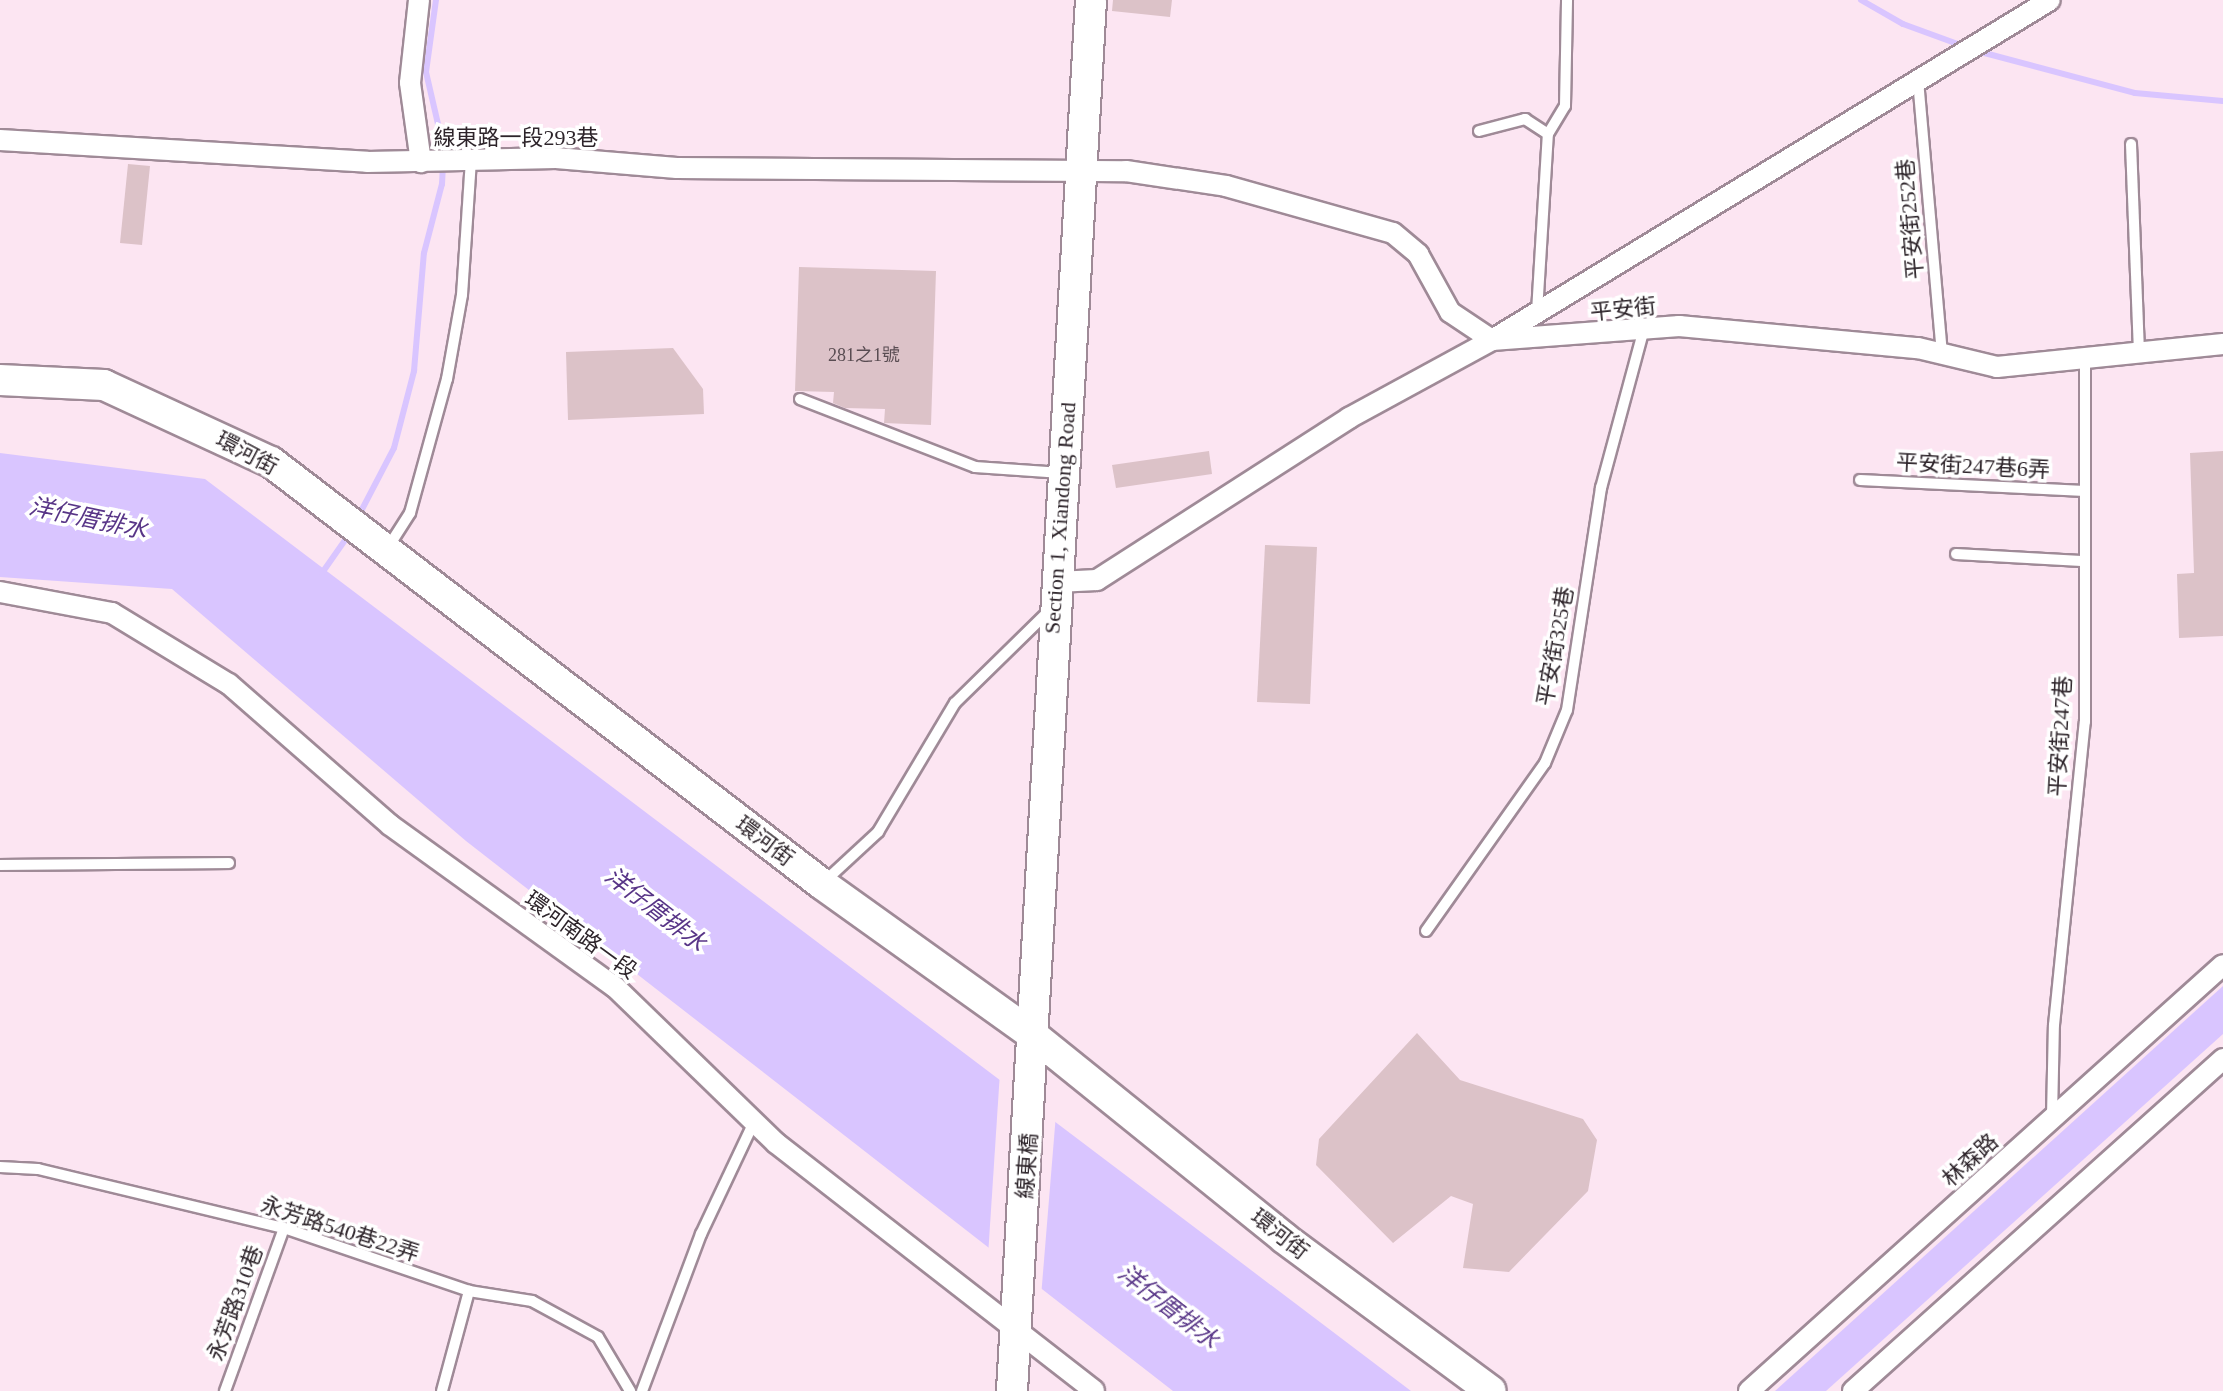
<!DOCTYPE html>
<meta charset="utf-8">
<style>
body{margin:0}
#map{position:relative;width:2223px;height:1391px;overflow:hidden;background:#fce5f2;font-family:"Times New Roman","Noto Sans TC",serif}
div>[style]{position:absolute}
.water>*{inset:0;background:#d9c5ff}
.pier>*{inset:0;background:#fce5f2}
.stream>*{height:6px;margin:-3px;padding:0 3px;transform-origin:3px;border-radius:3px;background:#d9c5ff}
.building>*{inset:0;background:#dcc2c8}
.roads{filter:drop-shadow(2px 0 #9f8a97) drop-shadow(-2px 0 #9f8a97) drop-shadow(0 2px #9f8a97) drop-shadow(0 -2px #9f8a97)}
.lane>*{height:10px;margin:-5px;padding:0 5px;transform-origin:5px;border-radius:5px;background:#fff}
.street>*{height:20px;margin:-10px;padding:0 10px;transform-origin:10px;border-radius:10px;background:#fff}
.secondary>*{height:30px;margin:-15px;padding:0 15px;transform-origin:15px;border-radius:15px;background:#fff}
span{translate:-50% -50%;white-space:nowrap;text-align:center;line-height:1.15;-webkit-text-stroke:7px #fff;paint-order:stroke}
.number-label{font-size:18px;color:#594c52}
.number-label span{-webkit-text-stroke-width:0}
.street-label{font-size:22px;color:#2d242a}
.water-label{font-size:24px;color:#583587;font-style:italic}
</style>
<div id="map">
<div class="water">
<i style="clip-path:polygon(0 453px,205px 479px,1411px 1391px,1173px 1391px,466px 841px,172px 589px,0 577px)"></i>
<i style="clip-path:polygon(2223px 986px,2223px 1034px,1826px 1391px,1775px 1391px)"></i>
</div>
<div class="pier">
<i style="clip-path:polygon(1000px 1072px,1056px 1114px,1041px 1297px,988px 1256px)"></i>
</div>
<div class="stream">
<i style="left:1861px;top:0;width:48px;rotate:29.7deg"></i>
<i style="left:1903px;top:24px;width:67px;rotate:20.1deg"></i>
<i style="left:1977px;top:51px;width:163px;rotate:14.9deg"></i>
<i style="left:2135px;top:93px;width:88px;rotate:5.2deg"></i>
<i style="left:357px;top:519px;width:80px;rotate:-62.5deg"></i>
<i style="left:394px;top:448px;width:80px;rotate:-75.4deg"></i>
<i style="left:414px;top:371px;width:118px;rotate:-85.2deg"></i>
<i style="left:424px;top:253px;width:71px;rotate:-75.4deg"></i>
<i style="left:442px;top:184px;width:34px;rotate:-87deg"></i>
<i style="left:444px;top:150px;width:80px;rotate:-103deg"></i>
<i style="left:426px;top:72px;width:73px;rotate:-82.1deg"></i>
<i style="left:322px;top:573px;width:49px;rotate:-55deg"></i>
</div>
<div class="building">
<i style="clip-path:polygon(1113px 0,1172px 0,1170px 17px,1112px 11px)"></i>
<i style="clip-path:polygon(128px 164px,150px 166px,142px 245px,120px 243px)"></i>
<i style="clip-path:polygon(799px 267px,936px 271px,931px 425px,884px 423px,885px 409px,845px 408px,833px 403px,834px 392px,795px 391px)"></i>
<i style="clip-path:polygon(673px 348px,703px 389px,704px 414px,568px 420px,566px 352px)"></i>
<i style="clip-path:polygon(1209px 451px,1212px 474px,1116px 488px,1112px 465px)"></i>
<i style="clip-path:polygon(2223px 451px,2223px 636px,2179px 638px,2177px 574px,2194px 573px,2190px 453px)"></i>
<i style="clip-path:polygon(1265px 545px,1317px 547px,1310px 704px,1257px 702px)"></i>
<i style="clip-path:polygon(1417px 1033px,1460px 1080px,1583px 1119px,1597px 1140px,1588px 1191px,1509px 1272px,1463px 1268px,1473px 1204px,1451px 1196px,1393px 1243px,1316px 1165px,1319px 1139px)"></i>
</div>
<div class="roads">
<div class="lane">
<i style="left:1918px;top:80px;width:276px;rotate:85deg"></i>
<i style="left:1479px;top:131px;width:48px;rotate:-14.6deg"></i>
<i style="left:1525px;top:119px;width:27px;rotate:33deg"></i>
<i style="left:2131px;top:144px;width:206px;rotate:87.8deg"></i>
<i style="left:1537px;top:312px;width:178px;rotate:-86.5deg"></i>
<i style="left:1548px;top:134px;width:33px;rotate:-59deg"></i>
<i style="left:1565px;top:106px;width:106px;rotate:-88.9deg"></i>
<i style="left:800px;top:399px;width:188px;rotate:21.2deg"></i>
<i style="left:975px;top:467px;width:87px;rotate:3.9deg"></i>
<i style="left:1860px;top:480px;width:225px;rotate:2.8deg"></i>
<i style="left:387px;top:549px;width:43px;rotate:-57.4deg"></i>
<i style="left:410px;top:513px;width:139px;rotate:-74.6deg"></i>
<i style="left:447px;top:379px;width:85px;rotate:-79.9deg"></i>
<i style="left:462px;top:295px;width:134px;rotate:-86.2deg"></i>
<i style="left:1956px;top:554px;width:125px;rotate:3.2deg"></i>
<i style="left:0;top:865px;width:229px;rotate:-0.5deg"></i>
<i style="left:824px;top:882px;width:74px;rotate:-42.8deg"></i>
<i style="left:878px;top:832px;width:150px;rotate:-59.2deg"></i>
<i style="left:955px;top:703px;width:133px;rotate:-44.4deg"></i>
<i style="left:1426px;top:931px;width:206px;rotate:-54.7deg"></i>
<i style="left:1545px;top:763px;width:57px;rotate:-67.5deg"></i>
<i style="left:1567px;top:710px;width:225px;rotate:-81.3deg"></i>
<i style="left:1601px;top:488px;width:162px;rotate:-74.9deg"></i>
<i style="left:2052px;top:1117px;width:92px;rotate:-88.8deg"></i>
<i style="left:2054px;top:1025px;width:305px;rotate:-84.2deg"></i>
<i style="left:2085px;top:722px;width:367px;rotate:-90deg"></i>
<i style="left:0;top:1167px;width:38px;rotate:3deg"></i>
<i style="left:38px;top:1169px;width:253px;rotate:13.5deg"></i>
<i style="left:284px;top:1228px;width:195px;rotate:18.8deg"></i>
<i style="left:469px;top:1291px;width:64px;rotate:9deg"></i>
<i style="left:532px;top:1301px;width:75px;rotate:28.6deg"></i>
<i style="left:598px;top:1337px;width:63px;rotate:59.3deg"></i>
<i style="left:225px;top:1391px;width:173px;rotate:-70.1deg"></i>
<i style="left:442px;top:1391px;width:104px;rotate:-74.9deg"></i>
<i style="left:642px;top:1391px;width:168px;rotate:-69.4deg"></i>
<i style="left:701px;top:1234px;width:126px;rotate:-64.7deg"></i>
</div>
<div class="street">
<i style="left:419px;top:0;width:83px;rotate:96.2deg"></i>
<i style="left:410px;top:83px;width:80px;rotate:82.1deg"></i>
<i style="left:0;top:140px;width:368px;rotate:3.4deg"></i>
<i style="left:367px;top:162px;width:189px;rotate:-1.2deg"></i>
<i style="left:556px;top:158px;width:121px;rotate:4.7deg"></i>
<i style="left:677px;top:168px;width:449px;rotate:0.4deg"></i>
<i style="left:1126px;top:171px;width:101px;rotate:8.5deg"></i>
<i style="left:1226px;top:186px;width:173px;rotate:15.7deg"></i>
<i style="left:1393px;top:233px;width:33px;rotate:40deg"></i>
<i style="left:1418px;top:254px;width:66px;rotate:61.1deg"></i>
<i style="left:1450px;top:312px;width:50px;rotate:33.7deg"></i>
<i style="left:1492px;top:340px;width:188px;rotate:-4.3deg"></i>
<i style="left:1679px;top:326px;width:240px;rotate:5.3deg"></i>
<i style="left:1918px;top:348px;width:81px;rotate:13.5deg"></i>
<i style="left:1997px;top:367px;width:227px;rotate:-5.8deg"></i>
<i style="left:1057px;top:582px;width:40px;rotate:-2.9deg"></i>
<i style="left:1097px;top:580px;width:300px;rotate:-32.7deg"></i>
<i style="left:1349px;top:418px;width:163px;rotate:-28.6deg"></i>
<i style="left:1492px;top:340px;width:653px;rotate:-31.35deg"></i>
<i style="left:0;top:592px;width:114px;rotate:10.6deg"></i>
<i style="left:112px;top:613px;width:137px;rotate:31.3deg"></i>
<i style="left:229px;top:684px;width:214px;rotate:41.2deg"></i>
<i style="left:390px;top:825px;width:277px;rotate:35.8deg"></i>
<i style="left:615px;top:987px;width:224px;rotate:44.1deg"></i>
<i style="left:776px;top:1143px;width:403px;rotate:37.9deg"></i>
<i style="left:1749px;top:1391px;width:637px;rotate:-41.95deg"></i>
<i style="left:1853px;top:1391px;width:497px;rotate:-41.9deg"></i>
</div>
<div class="secondary">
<i style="left:0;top:380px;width:104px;rotate:2.8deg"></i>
<i style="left:104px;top:385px;width:184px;rotate:24.8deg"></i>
<i style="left:271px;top:462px;width:694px;rotate:37.45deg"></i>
<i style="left:822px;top:884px;width:261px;rotate:35.6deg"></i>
<i style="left:1034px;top:1036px;width:321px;rotate:38.9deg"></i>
<i style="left:1284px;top:1238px;width:257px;rotate:36.5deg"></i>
<i style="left:1012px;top:1391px;width:1393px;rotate:-86.75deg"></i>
</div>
</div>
<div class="number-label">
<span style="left:864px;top:355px">281之1號</span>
</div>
<div class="street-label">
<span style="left:516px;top:138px">線東路一段293巷</span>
<span style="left:1910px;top:219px;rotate:-95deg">平安街252巷</span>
<span style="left:1623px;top:309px;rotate:-6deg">平安街</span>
<span style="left:247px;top:453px;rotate:28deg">環河街</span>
<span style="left:1973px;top:466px;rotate:3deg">平安街247巷6弄</span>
<span style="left:1060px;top:518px;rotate:-86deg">Section 1, Xiandong Road</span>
<span style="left:1555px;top:646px;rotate:-80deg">平安街325巷</span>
<span style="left:2060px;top:736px;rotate:-87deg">平安街247巷</span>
<span style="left:765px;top:841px;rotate:37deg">環河街</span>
<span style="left:581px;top:935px;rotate:36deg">環河南路一段</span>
<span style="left:1970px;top:1160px;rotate:-42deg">林森路</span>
<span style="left:1027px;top:1166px;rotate:-86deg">線東橋</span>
<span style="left:340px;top:1229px;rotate:18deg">永芳路540巷22弄</span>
<span style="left:1280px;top:1234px;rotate:38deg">環河街</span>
<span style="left:235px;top:1303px;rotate:-70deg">永芳路310巷</span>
</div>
<div class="water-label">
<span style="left:88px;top:519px;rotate:12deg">洋仔厝排水</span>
<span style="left:655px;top:910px;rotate:38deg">洋仔厝排水</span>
<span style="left:1168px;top:1307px;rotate:38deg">洋仔厝排水</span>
</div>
</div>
